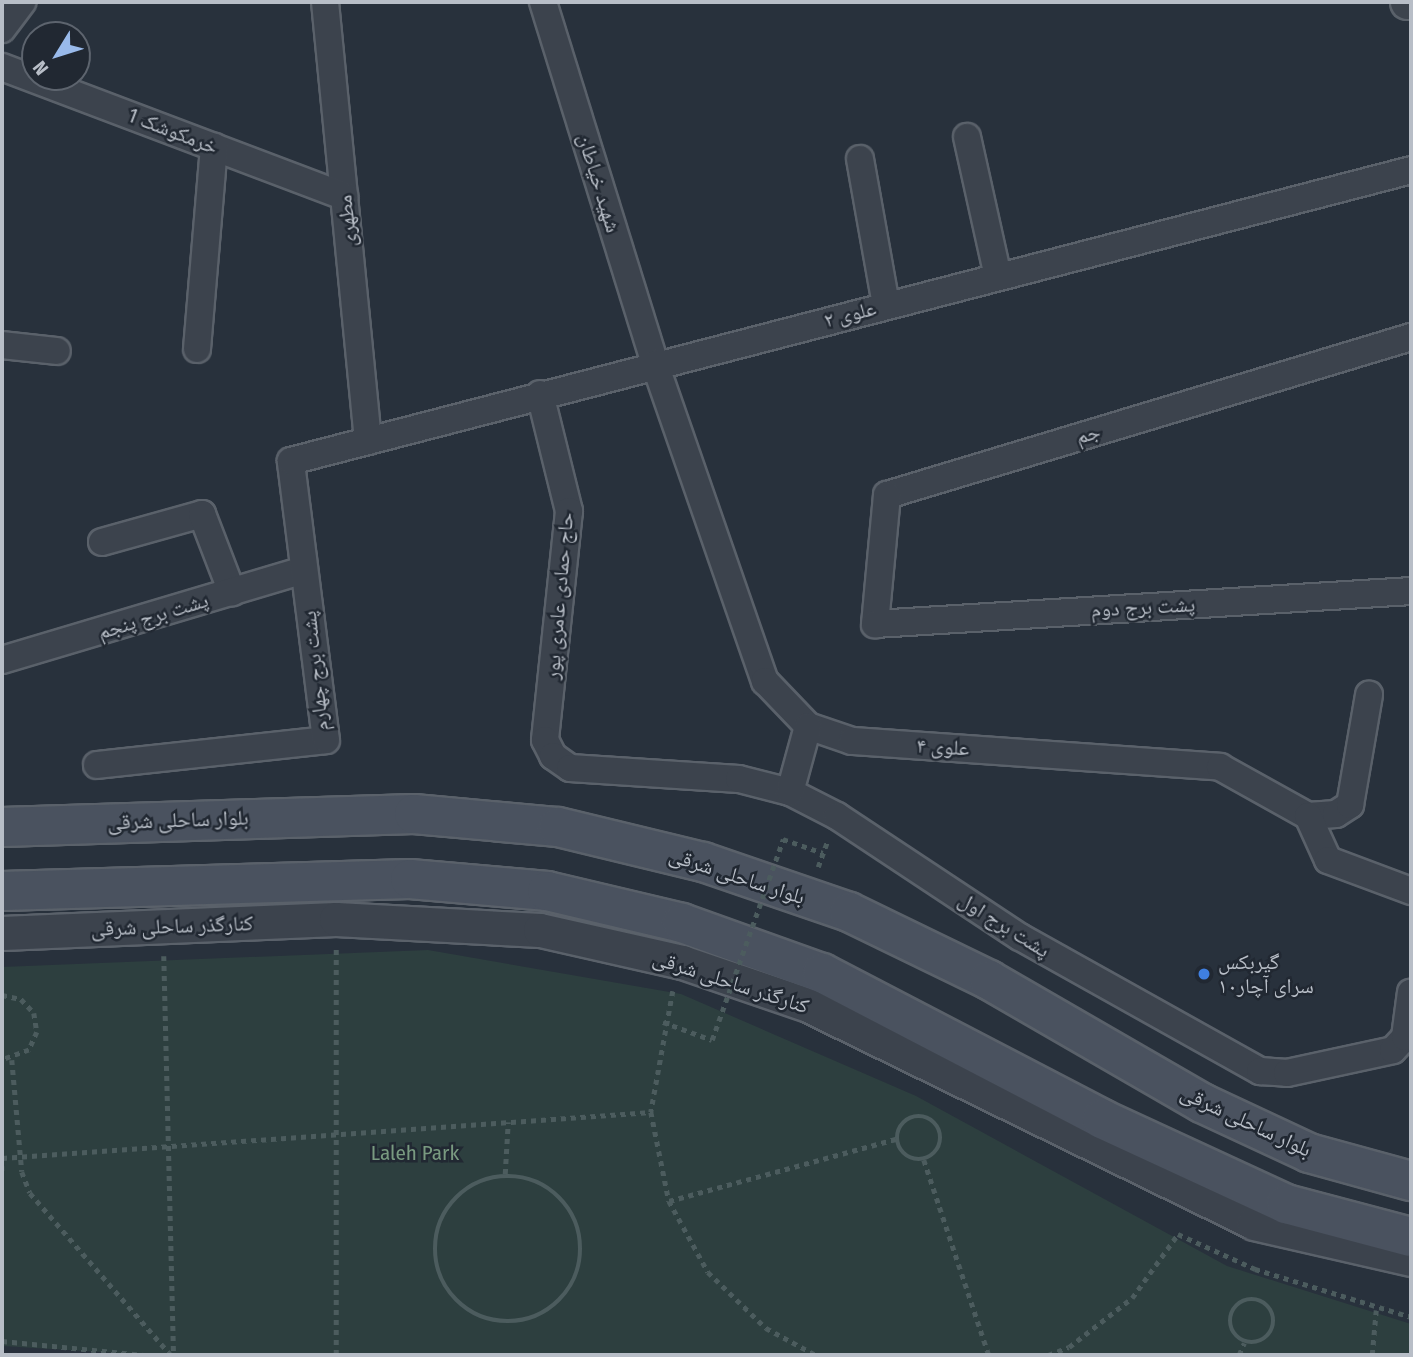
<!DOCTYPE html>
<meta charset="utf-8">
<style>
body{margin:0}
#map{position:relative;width:1413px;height:1357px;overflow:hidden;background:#28313c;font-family:"Fira Sans Condensed","Noto Naskh Arabic",sans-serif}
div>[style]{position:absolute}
.green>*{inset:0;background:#2d3f3f}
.path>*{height:4.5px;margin-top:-2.25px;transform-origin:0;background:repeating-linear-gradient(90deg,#4c5c5e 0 5px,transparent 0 10px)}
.path>.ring{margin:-2.25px;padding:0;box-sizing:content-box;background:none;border:4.5px solid #4c5c5e;border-radius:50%}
.roads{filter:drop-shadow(2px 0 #5a616a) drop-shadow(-2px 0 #5a616a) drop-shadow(0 2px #5a616a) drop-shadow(0 -2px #5a616a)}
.minor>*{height:26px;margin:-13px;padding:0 13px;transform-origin:13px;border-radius:13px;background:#3c434d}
.tertiary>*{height:33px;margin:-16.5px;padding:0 16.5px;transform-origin:16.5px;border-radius:16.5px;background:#3c434d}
.secondary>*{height:38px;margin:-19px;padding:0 19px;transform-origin:19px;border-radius:19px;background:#4a525f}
.path-bridge>*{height:4.5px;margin-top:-2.25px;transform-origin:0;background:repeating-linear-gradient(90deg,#4c5c5e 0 5px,transparent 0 10px)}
.dots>*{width:19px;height:19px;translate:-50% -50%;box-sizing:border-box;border:4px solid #212832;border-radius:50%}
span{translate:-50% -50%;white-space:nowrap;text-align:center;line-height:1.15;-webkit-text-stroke:5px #212832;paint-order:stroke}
.street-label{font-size:21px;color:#b8bec7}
.poi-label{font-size:21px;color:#b8bec7}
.left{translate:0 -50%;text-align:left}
.park-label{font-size:21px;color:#799a80}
.frame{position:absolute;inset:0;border:4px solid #b8bec7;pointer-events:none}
.north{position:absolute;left:21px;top:21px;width:70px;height:70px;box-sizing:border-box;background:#212832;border:2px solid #5d646e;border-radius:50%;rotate:232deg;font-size:19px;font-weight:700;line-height:28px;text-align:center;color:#b8bec7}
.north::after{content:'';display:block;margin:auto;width:24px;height:32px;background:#99baeb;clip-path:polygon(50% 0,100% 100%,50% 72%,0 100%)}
</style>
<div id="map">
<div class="green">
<i style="clip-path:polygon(428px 950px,681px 994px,916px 1096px,1227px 1266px,1411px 1324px,1411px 1355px,150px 1355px,2px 1346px,2px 967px)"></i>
</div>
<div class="path">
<i style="left:783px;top:839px;width:42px;rotate:19.3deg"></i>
<i style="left:818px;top:867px;width:27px;rotate:-70deg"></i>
<i style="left:164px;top:956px;width:399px;rotate:88.6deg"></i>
<i style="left:673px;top:991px;width:123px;rotate:100.3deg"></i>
<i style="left:651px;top:1112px;width:91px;rotate:78.6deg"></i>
<i style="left:669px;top:1201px;width:81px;rotate:61.2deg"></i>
<i style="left:708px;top:1272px;width:81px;rotate:44deg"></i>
<i style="left:766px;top:1328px;width:57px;rotate:28.4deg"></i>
<i style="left:2px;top:995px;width:19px;rotate:12deg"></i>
<i style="left:21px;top:999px;width:19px;rotate:47deg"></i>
<i style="left:34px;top:1013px;width:19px;rotate:81deg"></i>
<i style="left:37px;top:1032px;width:20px;rotate:114deg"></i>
<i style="left:29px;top:1050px;width:29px;rotate:160deg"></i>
<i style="left:663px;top:1022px;width:52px;rotate:20.2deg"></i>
<i style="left:12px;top:1060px;width:112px;rotate:84.9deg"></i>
<i style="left:22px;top:1172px;width:22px;rotate:69deg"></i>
<i style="left:30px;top:1193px;width:215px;rotate:49deg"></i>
<i class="ring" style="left:897px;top:1116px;width:39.5px;height:39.5px"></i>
<i style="left:2px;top:1158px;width:651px;rotate:-4.05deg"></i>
<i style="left:924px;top:1160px;width:206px;rotate:71.6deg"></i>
<i style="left:2px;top:1166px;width:6px;rotate:90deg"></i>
<i style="left:505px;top:1174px;width:52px;rotate:-86.7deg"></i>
<i class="ring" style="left:435px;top:1176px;width:141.5px;height:141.5px"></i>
<i style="left:669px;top:1201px;width:235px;rotate:-15.3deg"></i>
<i class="ring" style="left:1230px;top:1299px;width:39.5px;height:39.5px"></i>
<i style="left:2px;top:1341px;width:145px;rotate:5.6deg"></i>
<i style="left:336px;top:1355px;width:407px;rotate:-90deg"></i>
<i style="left:1048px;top:1355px;width:22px;rotate:-21deg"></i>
<i style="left:1069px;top:1347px;width:80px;rotate:-37.9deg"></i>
<i style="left:1132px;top:1298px;width:79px;rotate:-54.3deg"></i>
<i style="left:1178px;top:1234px;width:85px;rotate:24.4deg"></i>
<i style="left:1255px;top:1269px;width:163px;rotate:17.1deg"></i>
<i style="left:1239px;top:1355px;width:13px;rotate:-67deg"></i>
<i style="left:1372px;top:1355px;width:45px;rotate:-84.9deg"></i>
</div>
<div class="roads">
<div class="minor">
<i style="left:325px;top:2px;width:441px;rotate:84.4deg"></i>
<i style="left:543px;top:2px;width:379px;rotate:72.8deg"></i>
<i style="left:655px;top:364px;width:336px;rotate:70.9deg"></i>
<i style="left:765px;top:681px;width:62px;rotate:46.3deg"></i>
<i style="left:808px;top:726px;width:46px;rotate:18.8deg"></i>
<i style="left:852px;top:741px;width:369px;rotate:4deg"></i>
<i style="left:1220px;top:767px;width:101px;rotate:29.1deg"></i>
<i style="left:1308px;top:816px;width:28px;rotate:-4deg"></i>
<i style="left:1336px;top:814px;width:17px;rotate:-33deg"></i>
<i style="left:1350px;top:805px;width:112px;rotate:-80.2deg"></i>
<i style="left:2px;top:29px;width:34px;rotate:-53deg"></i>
<i style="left:2px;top:67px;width:366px;rotate:20.7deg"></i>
<i style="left:967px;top:137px;width:143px;rotate:77.5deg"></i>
<i style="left:860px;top:159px;width:148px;rotate:79.9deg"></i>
<i style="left:1411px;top:337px;width:547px;rotate:163.22deg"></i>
<i style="left:887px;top:495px;width:130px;rotate:95.3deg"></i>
<i style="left:875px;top:624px;width:537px;rotate:-3.52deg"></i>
<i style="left:2px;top:345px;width:55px;rotate:6.2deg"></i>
<i style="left:197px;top:349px;width:203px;rotate:-85.2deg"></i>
<i style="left:540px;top:394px;width:121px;rotate:76.1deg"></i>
<i style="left:569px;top:511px;width:230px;rotate:96deg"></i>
<i style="left:545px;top:740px;width:18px;rotate:63deg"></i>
<i style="left:553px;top:756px;width:21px;rotate:35deg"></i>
<i style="left:570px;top:768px;width:169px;rotate:3.7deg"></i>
<i style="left:739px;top:779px;width:53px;rotate:14.3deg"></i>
<i style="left:790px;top:792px;width:53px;rotate:27.1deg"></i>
<i style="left:837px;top:816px;width:219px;rotate:33.5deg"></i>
<i style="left:1020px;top:937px;width:275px;rotate:29.2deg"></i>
<i style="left:1260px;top:1071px;width:27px;rotate:4deg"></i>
<i style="left:1287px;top:1073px;width:108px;rotate:-12.2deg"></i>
<i style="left:1393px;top:1050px;width:18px;rotate:-47deg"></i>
<i style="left:1405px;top:1037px;width:45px;rotate:-82.4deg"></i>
<i style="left:102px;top:542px;width:104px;rotate:-15.6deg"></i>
<i style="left:202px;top:514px;width:84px;rotate:69deg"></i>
<i style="left:2px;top:660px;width:315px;rotate:-16.6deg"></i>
<i style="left:97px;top:765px;width:230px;rotate:-6.2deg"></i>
<i style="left:326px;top:740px;width:281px;rotate:-97.2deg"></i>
<i style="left:291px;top:461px;width:1157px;rotate:-14.56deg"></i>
<i style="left:790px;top:792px;width:68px;rotate:-74.7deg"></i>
<i style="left:1308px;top:816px;width:48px;rotate:65.6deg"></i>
<i style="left:1328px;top:860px;width:89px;rotate:20.5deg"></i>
</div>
<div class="tertiary">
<i style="left:1407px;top:2px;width:4px"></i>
<i style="left:2px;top:933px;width:334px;rotate:-2.4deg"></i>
<i style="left:336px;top:919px;width:204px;rotate:3.1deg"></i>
<i style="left:540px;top:930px;width:146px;rotate:12.7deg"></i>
<i style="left:682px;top:962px;width:133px;rotate:18.8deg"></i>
<i style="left:808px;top:1005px;width:496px;rotate:26deg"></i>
<i style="left:1254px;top:1223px;width:161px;rotate:12.9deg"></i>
</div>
<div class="secondary">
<i style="left:2px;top:827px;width:412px;rotate:-1.8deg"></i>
<i style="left:414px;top:814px;width:145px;rotate:5.2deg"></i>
<i style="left:558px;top:827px;width:149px;rotate:13.6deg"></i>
<i style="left:703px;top:862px;width:154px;rotate:18.9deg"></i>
<i style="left:849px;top:912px;width:156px;rotate:25.9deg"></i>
<i style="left:989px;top:980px;width:246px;rotate:30deg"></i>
<i style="left:1202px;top:1103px;width:118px;rotate:25deg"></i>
<i style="left:1309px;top:1153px;width:106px;rotate:15.4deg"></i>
<i style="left:2px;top:891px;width:408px;rotate:-1.7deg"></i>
<i style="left:410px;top:879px;width:138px;rotate:5deg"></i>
<i style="left:547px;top:891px;width:139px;rotate:13.3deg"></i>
<i style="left:682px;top:923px;width:149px;rotate:19.7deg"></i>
<i style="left:822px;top:973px;width:316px;rotate:27.5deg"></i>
<i style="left:1102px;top:1119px;width:203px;rotate:24.8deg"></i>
<i style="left:1286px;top:1204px;width:129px;rotate:14.8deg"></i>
</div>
</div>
<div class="path-bridge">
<i style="left:712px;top:1040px;width:213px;rotate:-70.5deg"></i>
</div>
<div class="dots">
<i style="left:1204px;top:974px;background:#3f7fe0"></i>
</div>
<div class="street-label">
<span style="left:173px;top:131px;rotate:21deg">خرمکوشک 1</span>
<span style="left:599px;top:183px;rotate:73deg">شهید خیاطان</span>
<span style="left:347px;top:221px;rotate:-96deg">مطهری</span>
<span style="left:850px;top:314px;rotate:-14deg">علوی ۲</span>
<span style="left:1088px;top:434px;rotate:-17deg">جم</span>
<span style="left:559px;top:596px;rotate:-85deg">حاج حمادی عامری پور</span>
<span style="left:1143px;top:607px;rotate:-3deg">پشت برج دوم</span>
<span style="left:153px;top:616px;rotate:-17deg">پشت برج پنجم</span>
<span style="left:315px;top:671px;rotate:-96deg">پشت برج چهارم</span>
<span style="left:943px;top:747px;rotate:3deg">علوی ۴</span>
<span style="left:178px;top:820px;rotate:-2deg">بلوار ساحلی شرقی</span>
<span style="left:737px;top:876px;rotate:18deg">بلوار ساحلی شرقی</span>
<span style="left:1004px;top:925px;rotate:32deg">پشت برج اول</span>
<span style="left:172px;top:926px;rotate:-2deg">کنارگذر ساحلی شرقی</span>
<span style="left:731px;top:982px;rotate:18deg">کنارگذر ساحلی شرقی</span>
<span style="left:1246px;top:1121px;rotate:25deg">بلوار ساحلی شرقی</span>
</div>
<div class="poi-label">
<span class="left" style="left:1218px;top:974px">گیربکس<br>سرای آچار۱۰</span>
</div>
<div class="park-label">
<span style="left:415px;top:1153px">Laleh Park</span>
</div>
<div class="frame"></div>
<div class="north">N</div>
</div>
